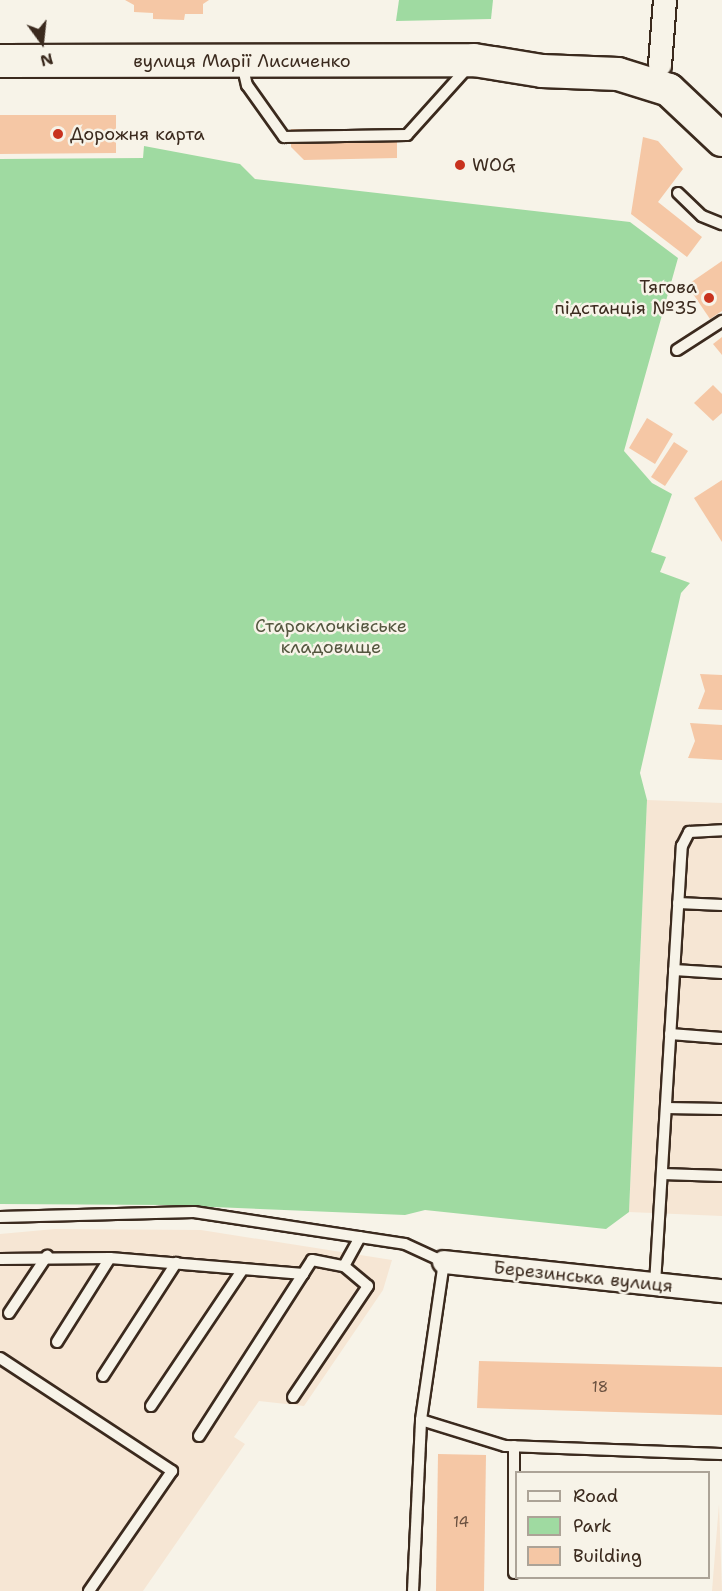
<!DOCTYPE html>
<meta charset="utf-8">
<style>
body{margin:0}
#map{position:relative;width:722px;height:1591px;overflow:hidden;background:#f7f3e8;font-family:"Shantell Sans",sans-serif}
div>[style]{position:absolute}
.built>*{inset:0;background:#f6e6d4}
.green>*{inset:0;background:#9fdaa1}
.building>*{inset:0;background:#f5c7a5}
.roads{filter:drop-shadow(2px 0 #3b2a1e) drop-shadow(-2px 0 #3b2a1e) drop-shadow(0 2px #3b2a1e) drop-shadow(0 -2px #3b2a1e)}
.service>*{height:10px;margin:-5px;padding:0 5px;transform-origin:5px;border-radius:5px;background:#f7f3e8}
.minor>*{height:22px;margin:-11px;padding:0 11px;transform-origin:11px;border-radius:11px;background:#f7f3e8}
.secondary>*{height:32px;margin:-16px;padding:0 16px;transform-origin:16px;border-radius:16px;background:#f7f3e8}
.dots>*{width:16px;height:16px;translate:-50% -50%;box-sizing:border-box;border:3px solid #f7f3e8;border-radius:50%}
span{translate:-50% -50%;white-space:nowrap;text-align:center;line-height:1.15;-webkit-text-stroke:5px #f7f3e8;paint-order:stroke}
.number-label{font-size:15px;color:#6a5140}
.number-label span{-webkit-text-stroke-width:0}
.street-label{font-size:18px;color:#3b2a1e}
.poi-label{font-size:18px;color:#3b2a1e}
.left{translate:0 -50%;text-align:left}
.right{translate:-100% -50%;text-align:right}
.park-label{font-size:18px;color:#54563f}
.legend{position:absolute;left:515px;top:1471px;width:195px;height:108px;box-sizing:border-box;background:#f7f3e8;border:2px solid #aca397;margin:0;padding:8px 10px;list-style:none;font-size:18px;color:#3b2a1e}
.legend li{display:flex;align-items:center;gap:12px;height:30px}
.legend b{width:30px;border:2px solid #aca397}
.north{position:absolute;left:12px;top:12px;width:60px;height:60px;-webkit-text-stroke:4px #f7f3e8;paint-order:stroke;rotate:165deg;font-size:16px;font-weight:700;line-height:24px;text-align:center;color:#3b2a1e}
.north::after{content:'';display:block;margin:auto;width:21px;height:27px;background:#3b2a1e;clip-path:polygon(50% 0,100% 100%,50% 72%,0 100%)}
</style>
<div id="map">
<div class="built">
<i style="clip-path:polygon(647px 800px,722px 803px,722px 1216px,629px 1212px)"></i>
<i style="clip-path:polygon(55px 1229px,201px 1230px,392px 1260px,383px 1290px,304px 1406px,259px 1401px,234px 1437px,245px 1444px,143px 1591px,0 1591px,0 1234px)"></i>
<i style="clip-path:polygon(719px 1504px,722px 1591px,712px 1591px)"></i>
</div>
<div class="green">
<i style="clip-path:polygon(399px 0,493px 0,491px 19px,396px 21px)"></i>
<i style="clip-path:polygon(144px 146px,240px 164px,255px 179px,630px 222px,678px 258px,624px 451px,652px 483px,672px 494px,651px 552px,666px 557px,660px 572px,690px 583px,681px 593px,640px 773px,647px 800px,629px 1212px,606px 1229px,425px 1210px,405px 1215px,165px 1205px,0 1204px,0 159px,143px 158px)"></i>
</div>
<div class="building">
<i style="clip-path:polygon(125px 0,209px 0,203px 4px,203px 14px,185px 14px,184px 20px,153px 19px,153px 13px,134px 12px,134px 5px)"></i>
<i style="clip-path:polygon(0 115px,116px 115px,116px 153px,0 154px)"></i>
<i style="clip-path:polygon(291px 129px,383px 129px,397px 141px,397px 158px,304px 160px,291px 147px)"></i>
<i style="clip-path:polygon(643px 137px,658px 141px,683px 169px,658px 202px,702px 237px,687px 257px,631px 214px)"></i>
<i style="clip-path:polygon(722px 261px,722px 311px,710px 319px,687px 285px)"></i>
<i style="clip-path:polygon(722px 337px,722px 355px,713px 344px)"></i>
<i style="clip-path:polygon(713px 385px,722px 394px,722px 413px,713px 421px,694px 403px)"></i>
<i style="clip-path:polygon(647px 418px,673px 434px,655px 464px,629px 448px)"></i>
<i style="clip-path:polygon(674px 442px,688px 451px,665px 486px,651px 477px)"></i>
<i style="clip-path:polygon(722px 480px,722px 542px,694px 498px)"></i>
<i style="clip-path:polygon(700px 674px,722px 675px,722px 710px,698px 709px,705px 691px)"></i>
<i style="clip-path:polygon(690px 723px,722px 725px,722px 760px,688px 758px,695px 741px)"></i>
<i style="clip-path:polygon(479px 1361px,722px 1367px,722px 1415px,477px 1408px)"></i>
<i style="clip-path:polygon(438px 1454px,486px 1455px,484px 1591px,436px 1591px)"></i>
</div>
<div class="roads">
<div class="service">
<i style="left:242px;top:64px;width:22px;rotate:77deg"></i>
<i style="left:247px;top:85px;width:64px;rotate:54.6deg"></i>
<i style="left:284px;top:137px;width:123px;rotate:-0.9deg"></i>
<i style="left:407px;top:135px;width:94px;rotate:-48deg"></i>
<i style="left:678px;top:193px;width:33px;rotate:44deg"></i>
<i style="left:702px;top:216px;width:22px;rotate:22deg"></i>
<i style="left:677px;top:350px;width:54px;rotate:-32.8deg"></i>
<i style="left:678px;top:903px;width:44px;rotate:2.6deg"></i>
<i style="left:674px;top:970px;width:48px;rotate:3.6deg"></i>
<i style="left:670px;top:1034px;width:52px;rotate:4.4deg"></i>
<i style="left:666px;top:1108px;width:56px;rotate:1deg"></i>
<i style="left:662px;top:1174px;width:60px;rotate:1.9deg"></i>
<i style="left:0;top:1217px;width:194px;rotate:-1.5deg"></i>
<i style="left:194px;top:1212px;width:213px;rotate:8.6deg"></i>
<i style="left:405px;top:1244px;width:43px;rotate:24.8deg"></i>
<i style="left:444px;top:1262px;width:160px;rotate:98.3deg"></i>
<i style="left:421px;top:1420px;width:88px;rotate:17.2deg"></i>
<i style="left:505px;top:1446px;width:217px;rotate:2.1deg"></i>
<i style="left:0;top:1259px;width:110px;rotate:-0.5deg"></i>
<i style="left:110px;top:1258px;width:194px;rotate:4.7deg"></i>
<i style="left:344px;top:1266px;width:33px;rotate:-61deg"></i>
<i style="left:655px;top:1284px;width:439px;rotate:-86.5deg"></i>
<i style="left:682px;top:846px;width:16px;rotate:-63deg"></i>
<i style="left:689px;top:832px;width:33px;rotate:-3deg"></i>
<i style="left:9px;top:1313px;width:69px;rotate:-56.3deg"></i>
<i style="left:57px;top:1342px;width:99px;rotate:-57.8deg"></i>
<i style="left:0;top:1358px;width:206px;rotate:33.3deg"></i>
<i style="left:172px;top:1471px;width:146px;rotate:124.7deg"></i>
<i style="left:103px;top:1376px;width:135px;rotate:-57.1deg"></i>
<i style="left:151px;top:1406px;width:165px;rotate:-56.1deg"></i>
<i style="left:199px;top:1436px;width:209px;rotate:-57.3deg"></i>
<i style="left:312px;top:1260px;width:33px;rotate:11deg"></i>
<i style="left:344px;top:1266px;width:31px;rotate:40deg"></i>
<i style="left:368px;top:1286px;width:134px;rotate:124deg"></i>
<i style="left:514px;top:1446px;width:127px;rotate:90deg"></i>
<i style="left:413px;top:1591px;width:171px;rotate:-87.3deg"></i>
</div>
<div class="minor">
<i style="left:660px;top:65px;width:65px;rotate:-85.6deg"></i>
<i style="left:444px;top:1262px;width:280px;rotate:6deg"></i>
</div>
<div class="secondary">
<i style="left:0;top:61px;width:474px;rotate:-0.1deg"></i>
<i style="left:474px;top:60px;width:69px;rotate:9.2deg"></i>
<i style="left:542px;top:71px;width:76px;rotate:2.3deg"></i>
<i style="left:618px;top:74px;width:53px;rotate:17.4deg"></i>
<i style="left:669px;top:90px;width:73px;rotate:43.3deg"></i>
</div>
</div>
<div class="dots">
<i style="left:58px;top:134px;background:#c8321e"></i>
<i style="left:460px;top:165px;background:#c8321e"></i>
<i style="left:709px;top:298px;background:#c8321e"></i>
</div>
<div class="number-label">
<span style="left:600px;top:1388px">18</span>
<span style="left:461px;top:1523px">14</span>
</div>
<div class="street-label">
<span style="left:242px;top:61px">вулиця Марії Лисиченко</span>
<span style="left:583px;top:1277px;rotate:6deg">Березинська вулиця</span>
</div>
<div class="poi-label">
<span class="left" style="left:70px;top:134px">Дорожня карта</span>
<span class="left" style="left:472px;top:165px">WOG</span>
<span class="right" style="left:697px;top:298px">Тягова<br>пiдстанцiя №35</span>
</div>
<div class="park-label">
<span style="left:331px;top:637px">Староклочківське<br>кладовище</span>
</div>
<ul class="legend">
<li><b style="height:8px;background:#f7f3e8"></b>Road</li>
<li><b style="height:16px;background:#9fdaa1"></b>Park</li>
<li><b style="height:16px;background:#f5c7a5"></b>Building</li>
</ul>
<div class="north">N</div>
</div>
